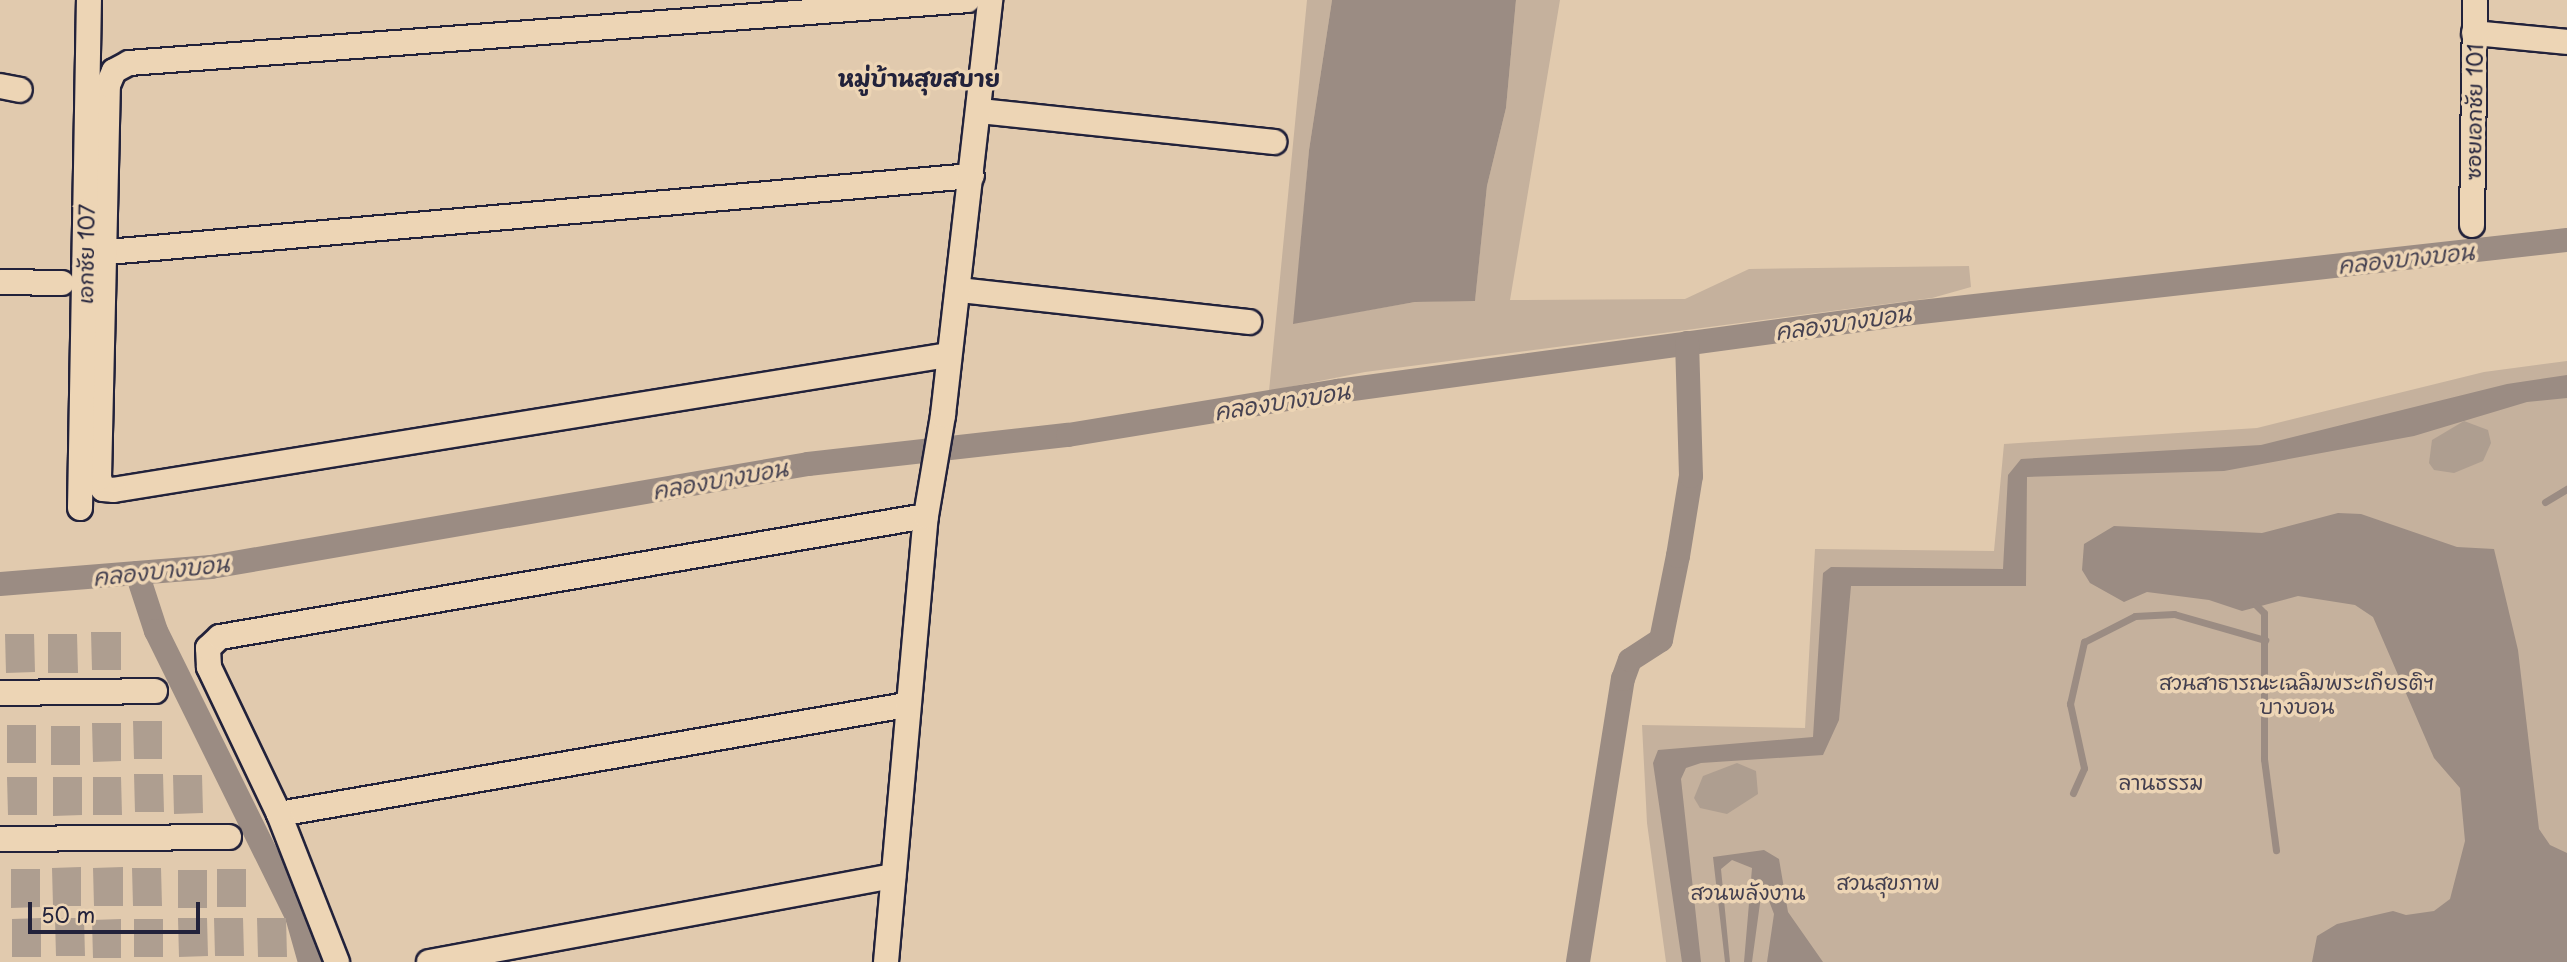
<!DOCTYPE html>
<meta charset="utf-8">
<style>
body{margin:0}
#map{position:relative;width:2567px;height:962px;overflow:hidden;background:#e1caae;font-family:"Playpen Sans","Playpen Sans Thai",sans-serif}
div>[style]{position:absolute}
.green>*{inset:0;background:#c5b19d}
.water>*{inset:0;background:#9b8c83}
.stream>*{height:7px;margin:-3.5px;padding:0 3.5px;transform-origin:3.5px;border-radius:3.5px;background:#9b8c83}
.canal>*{height:24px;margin:-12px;padding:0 12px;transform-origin:12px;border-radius:12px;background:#9b8c83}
.building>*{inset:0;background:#ae9e90}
.roads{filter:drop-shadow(2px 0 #22223b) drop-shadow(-2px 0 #22223b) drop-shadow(0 2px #22223b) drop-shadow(0 -2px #22223b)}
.street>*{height:24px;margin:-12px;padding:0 12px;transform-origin:12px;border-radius:12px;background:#edd5b5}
span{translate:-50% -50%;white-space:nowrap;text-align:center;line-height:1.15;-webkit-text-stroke:7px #edd5b5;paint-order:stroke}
.street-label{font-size:21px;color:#22223b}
.park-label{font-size:21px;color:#433f4f}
.neighbourhood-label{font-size:23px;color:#22223b;font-weight:700}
.water-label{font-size:23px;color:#464251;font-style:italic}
.scale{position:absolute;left:28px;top:902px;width:172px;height:32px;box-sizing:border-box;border:4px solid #22223b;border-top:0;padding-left:9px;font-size:21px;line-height:24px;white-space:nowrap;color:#22223b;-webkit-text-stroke:5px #edd5b5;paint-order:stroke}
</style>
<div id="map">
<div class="green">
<i style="clip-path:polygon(1307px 0,1332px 0,1309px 150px,1294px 323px,1415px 302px,1475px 300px,1487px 186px,1506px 108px,1516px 0,1560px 0,1510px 300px,1685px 299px,1749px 269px,1969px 266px,1971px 287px,1932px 298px,1365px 372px,1269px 391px)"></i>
<i style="clip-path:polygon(2567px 361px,2567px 962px,1666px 962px,1647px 823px,1642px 725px,1805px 728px,1815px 549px,1994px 551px,2004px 444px,2257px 428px,2484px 372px)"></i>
</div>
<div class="water">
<i style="clip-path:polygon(1332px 0,1516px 0,1506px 108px,1487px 186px,1475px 301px,1415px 302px,1293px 324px,1309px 150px)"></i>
<i style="clip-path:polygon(2567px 375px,2567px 398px,2527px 402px,2414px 436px,2224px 471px,2027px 477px,2026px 586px,1851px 586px,1839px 720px,1823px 755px,1701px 763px,1686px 768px,1681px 779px,1701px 962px,1682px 962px,1653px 763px,1658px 750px,1813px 737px,1823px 573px,1831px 567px,2003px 569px,2008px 475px,2021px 459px,2261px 445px,2507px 384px)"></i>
<i style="clip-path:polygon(2338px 513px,2361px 514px,2457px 547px,2494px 549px,2518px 650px,2539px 829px,2550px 845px,2567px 853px,2567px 962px,2312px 962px,2317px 936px,2337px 924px,2393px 911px,2406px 915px,2434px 911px,2450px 899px,2465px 841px,2460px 788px,2434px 758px,2373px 617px,2355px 605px,2298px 596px,2242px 611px,2209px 600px,2147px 592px,2124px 602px,2090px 583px,2082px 570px,2084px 544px,2114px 526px,2262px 533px)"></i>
<i style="clip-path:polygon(1764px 850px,1779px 859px,1788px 912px,1823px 962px,1767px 962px,1774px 914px,1766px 893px,1761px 896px,1752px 962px,1744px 962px,1752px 868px,1732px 860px,1721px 869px,1730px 962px,1725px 962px,1713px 857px)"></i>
</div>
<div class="stream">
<i style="left:2545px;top:502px;width:26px;rotate:-31deg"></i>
<i style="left:2256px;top:605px;width:11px;rotate:45deg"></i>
<i style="left:2264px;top:613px;width:146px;rotate:90deg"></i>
<i style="left:2264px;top:759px;width:92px;rotate:82.5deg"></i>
<i style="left:2073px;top:793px;width:27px;rotate:-66deg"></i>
<i style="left:2084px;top:768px;width:66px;rotate:-102.3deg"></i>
<i style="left:2070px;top:704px;width:64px;rotate:-77.3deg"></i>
<i style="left:2084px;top:642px;width:57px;rotate:-27deg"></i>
<i style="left:2135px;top:616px;width:39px;rotate:-3deg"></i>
<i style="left:2174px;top:614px;width:95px;rotate:15.9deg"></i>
</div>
<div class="canal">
<i style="left:137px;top:573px;width:61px;rotate:71.9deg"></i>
<i style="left:156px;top:631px;width:318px;rotate:63.7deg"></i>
<i style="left:297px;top:916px;width:48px;rotate:74.2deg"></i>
<i style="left:0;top:584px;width:212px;rotate:-4.6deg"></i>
<i style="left:211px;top:567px;width:606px;rotate:-9.79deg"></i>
<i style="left:808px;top:464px;width:262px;rotate:-6.4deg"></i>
<i style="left:1068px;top:435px;width:274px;rotate:-9.3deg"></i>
<i style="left:1338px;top:391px;width:579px;rotate:-7.74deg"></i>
<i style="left:1912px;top:313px;width:659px;rotate:-6.36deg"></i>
<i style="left:1578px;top:962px;width:287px;rotate:-81deg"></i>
<i style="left:1623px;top:679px;width:20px;rotate:-70deg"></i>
<i style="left:1630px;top:660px;width:37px;rotate:-33deg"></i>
<i style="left:1661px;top:640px;width:86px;rotate:-78.6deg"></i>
<i style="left:1678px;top:556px;width:81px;rotate:-80.8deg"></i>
<i style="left:1691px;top:476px;width:133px;rotate:-91.7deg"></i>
</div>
<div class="building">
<i style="clip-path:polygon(2464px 421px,2488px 430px,2491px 443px,2483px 461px,2454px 473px,2434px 470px,2429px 463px,2432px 440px)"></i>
<i style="clip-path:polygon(91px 632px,121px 632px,121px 670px,92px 670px)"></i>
<i style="clip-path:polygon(5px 634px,34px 634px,35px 672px,6px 673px)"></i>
<i style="clip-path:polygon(48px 634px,77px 634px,78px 673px,48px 673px)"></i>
<i style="clip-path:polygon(133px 721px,162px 721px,162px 759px,134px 759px)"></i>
<i style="clip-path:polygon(92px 723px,121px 723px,121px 761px,93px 762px)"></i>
<i style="clip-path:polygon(7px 725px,36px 725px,36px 763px,7px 763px)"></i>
<i style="clip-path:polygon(51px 726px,80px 726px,80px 765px,51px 765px)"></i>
<i style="clip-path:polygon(1737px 763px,1756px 771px,1758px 794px,1727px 814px,1700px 808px,1694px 798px,1703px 776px)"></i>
<i style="clip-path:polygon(134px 774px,163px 774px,164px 812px,135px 812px)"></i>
<i style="clip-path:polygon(173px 775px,202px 775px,203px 813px,174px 814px)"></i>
<i style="clip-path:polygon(7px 777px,37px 777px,37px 815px,8px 815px)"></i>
<i style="clip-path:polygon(53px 777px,82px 777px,82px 815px,53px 816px)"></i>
<i style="clip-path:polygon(93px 777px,121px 777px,122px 815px,93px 815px)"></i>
<i style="clip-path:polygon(81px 867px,81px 906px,53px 906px,52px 868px)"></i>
<i style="clip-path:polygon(123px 867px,123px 906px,94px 906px,93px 868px)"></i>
<i style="clip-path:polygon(132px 868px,161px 868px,162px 906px,133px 906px)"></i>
<i style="clip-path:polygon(11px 869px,40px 869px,40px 907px,11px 908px)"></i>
<i style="clip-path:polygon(217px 869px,246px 869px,246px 907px,217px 907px)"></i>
<i style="clip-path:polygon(178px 870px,207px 870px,207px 908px,178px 908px)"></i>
<i style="clip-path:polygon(41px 918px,41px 957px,12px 957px,12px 919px)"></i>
<i style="clip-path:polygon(55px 918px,84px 918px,85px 956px,56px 956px)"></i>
<i style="clip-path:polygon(178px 918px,207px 918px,208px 956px,179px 957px)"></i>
<i style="clip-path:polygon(214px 918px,243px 918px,244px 956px,215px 956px)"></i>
<i style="clip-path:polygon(257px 918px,286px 918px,287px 957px,258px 957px)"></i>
<i style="clip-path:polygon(121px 919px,121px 958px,93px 958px,92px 920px)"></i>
<i style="clip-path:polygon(134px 919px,163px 919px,163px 957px,134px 957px)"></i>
</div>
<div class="roads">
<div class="street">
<i style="left:2474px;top:33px;width:93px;rotate:5.5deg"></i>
<i style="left:0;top:86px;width:20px;rotate:11deg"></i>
<i style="left:980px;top:111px;width:296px;rotate:6deg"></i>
<i style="left:2472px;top:225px;width:225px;rotate:-89.2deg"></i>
<i style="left:108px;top:252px;width:867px;rotate:-5.03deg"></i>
<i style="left:0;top:282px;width:62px;rotate:0.9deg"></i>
<i style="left:959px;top:290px;width:292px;rotate:6.3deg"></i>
<i style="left:948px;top:355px;width:845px;rotate:170.81deg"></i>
<i style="left:114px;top:490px;width:11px;rotate:-175deg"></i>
<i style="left:103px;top:489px;width:12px;rotate:-110deg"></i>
<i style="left:99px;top:478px;width:393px;rotate:-88.7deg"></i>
<i style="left:108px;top:85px;width:15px;rotate:-67deg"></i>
<i style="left:114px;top:71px;width:17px;rotate:-28deg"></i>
<i style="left:129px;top:63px;width:841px;rotate:-4.29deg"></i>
<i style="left:80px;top:508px;width:508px;rotate:-88.99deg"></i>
<i style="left:0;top:693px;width:155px;rotate:-0.7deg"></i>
<i style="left:279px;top:814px;width:636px;rotate:-9.86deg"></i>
<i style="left:0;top:839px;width:229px;rotate:-0.5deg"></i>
<i style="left:337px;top:962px;width:159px;rotate:-111.4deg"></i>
<i style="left:279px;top:814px;width:163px;rotate:-115.5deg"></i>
<i style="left:209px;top:667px;width:19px;rotate:-93deg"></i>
<i style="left:208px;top:648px;width:16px;rotate:-43deg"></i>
<i style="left:220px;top:637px;width:716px;rotate:-9.73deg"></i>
<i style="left:429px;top:962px;width:472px;rotate:-10.5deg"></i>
<i style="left:886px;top:962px;width:448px;rotate:-84.9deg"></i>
<i style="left:926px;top:516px;width:102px;rotate:-80.4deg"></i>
<i style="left:943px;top:415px;width:418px;rotate:-83.5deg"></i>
</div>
</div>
<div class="street-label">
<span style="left:2473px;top:112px;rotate:-89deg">ซอยเอกชัย 101</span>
<span style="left:85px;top:254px;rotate:-89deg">เอกชัย 107</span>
</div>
<div class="park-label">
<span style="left:2297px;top:693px">สวนสาธารณะเฉลิมพระเกียรติฯ<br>บางบอน</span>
<span style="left:2161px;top:781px">ลานธรรม</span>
<span style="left:1888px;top:881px">สวนสุขภาพ</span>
<span style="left:1748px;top:891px">สวนพลังงาน</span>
</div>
<div class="neighbourhood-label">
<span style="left:919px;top:78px">หมู่บ้านสุขสบาย</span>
</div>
<div class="water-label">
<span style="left:2406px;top:258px;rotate:-6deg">คลองบางบอน</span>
<span style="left:1843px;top:322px;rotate:-8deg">คลองบางบอน</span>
<span style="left:1282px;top:401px;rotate:-9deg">คลองบางบอน</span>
<span style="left:720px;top:479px;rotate:-10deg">คลองบางบอน</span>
<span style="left:161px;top:570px;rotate:-6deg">คลองบางบอน</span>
</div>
<div class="scale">50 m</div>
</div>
